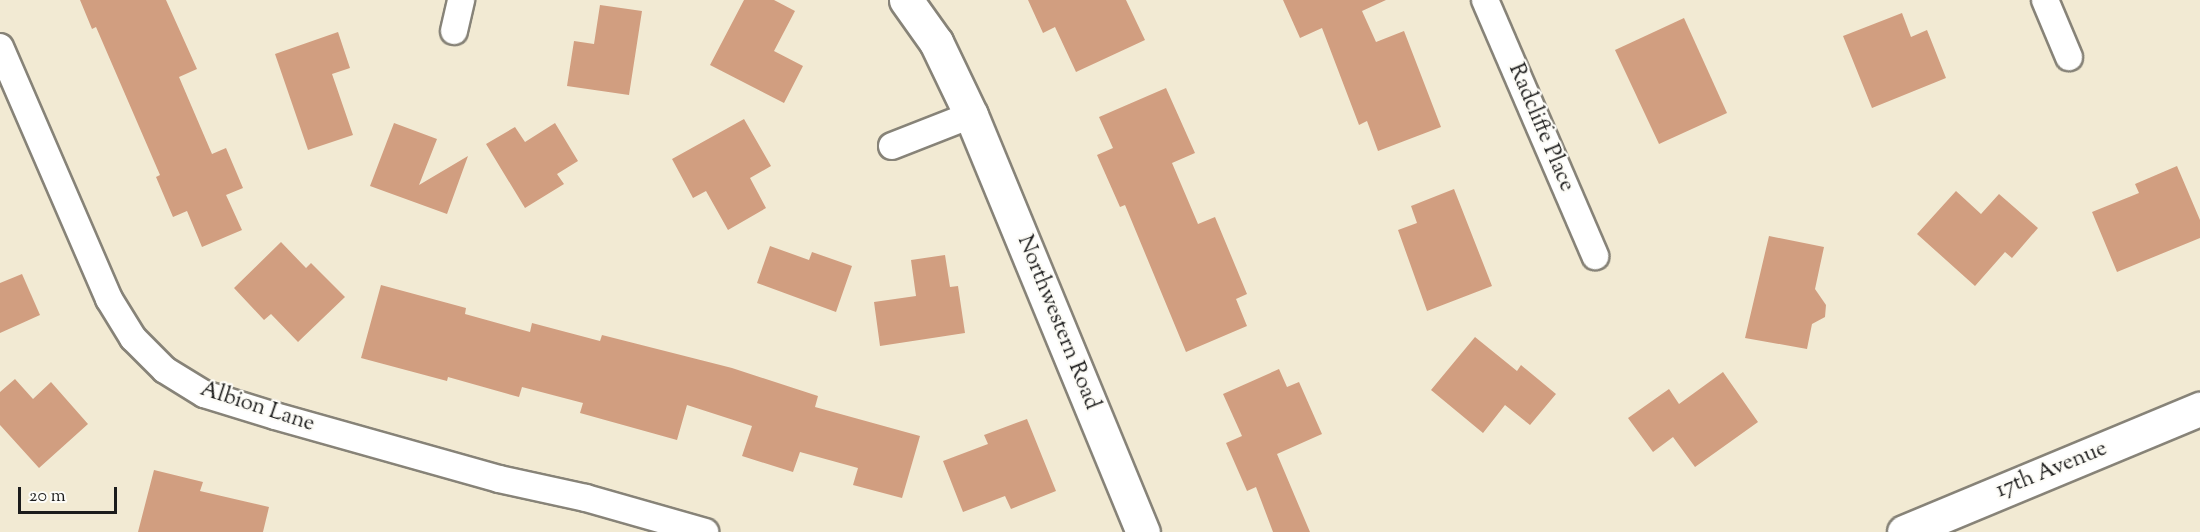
<!DOCTYPE html>
<style>
body{margin:0}
#map{position:relative;width:2200px;height:532px;overflow:hidden;background:#f2ead3;font-family:"Sorts Mill Goudy",serif}
div>[style]{position:absolute}
.building>*{inset:0;background:#d19e80}
.roads{filter:drop-shadow(2px 0 #878378) drop-shadow(-2px 0 #878378) drop-shadow(0 2px #878378) drop-shadow(0 -2px #878378)}
.street>*{height:26px;margin:-13px;padding:0 13px;transform-origin:13px;border-radius:13px;background:#fff}
.secondary>*{height:33px;margin:-16.5px;padding:0 16.5px;transform-origin:16.5px;border-radius:16.5px;background:#fff}
span{translate:-50% -50%;white-space:nowrap;text-align:center;line-height:1.15;-webkit-text-stroke:4.5px #fdfcf7;paint-order:stroke}
.street-label{font-size:22px;color:#1c1c1c}
.scale{position:absolute;left:18px;top:487px;width:99px;height:27px;box-sizing:border-box;border:3px solid #1c1c1c;border-top:0;padding-left:8px;font-size:18px;line-height:21px;white-space:nowrap;color:#1c1c1c;-webkit-text-stroke:4px #fdfcf7;paint-order:stroke}
</style>
<div id="map">
<div class="building">
<i style="clip-path:polygon(80px 0,166px 0,197px 69px,179px 77px,212px 154px,226px 148px,243px 188px,226px 195px,242px 230px,202px 247px,187px 211px,173px 217px,156px 177px,160px 175px,96px 27px,92px 29px)"></i>
<i style="clip-path:polygon(744px 0,774px 0,795px 11px,774px 51px,803px 66px,784px 103px,710px 65px)"></i>
<i style="clip-path:polygon(1028px 0,1126px 0,1145px 40px,1076px 72px,1055px 27px,1043px 33px)"></i>
<i style="clip-path:polygon(1283px 0,1386px 0,1362px 11px,1376px 42px,1404px 31px,1441px 127px,1378px 151px,1367px 121px,1359px 125px,1322px 28px,1300px 38px)"></i>
<i style="clip-path:polygon(600px 5px,642px 11px,629px 95px,567px 86px,574px 41px,594px 44px)"></i>
<i style="clip-path:polygon(1902px 13px,1911px 37px,1927px 30px,1946px 78px,1872px 108px,1843px 36px)"></i>
<i style="clip-path:polygon(1684px 18px,1727px 113px,1659px 144px,1615px 50px)"></i>
<i style="clip-path:polygon(338px 32px,350px 68px,332px 74px,353px 135px,308px 150px,275px 54px)"></i>
<i style="clip-path:polygon(1166px 88px,1195px 153px,1172px 163px,1198px 224px,1215px 217px,1247px 294px,1236px 299px,1247px 326px,1186px 352px,1125px 205px,1120px 207px,1097px 155px,1113px 148px,1099px 117px)"></i>
<i style="clip-path:polygon(744px 119px,771px 166px,750px 178px,766px 208px,728px 230px,706px 191px,693px 198px,672px 159px)"></i>
<i style="clip-path:polygon(394px 123px,437px 139px,419px 185px,468px 156px,447px 214px,370px 186px)"></i>
<i style="clip-path:polygon(555px 123px,578px 161px,557px 174px,564px 184px,525px 208px,486px 144px,515px 127px,525px 142px)"></i>
<i style="clip-path:polygon(2177px 166px,2200px 220px,2200px 238px,2117px 272px,2092px 212px,2139px 193px,2135px 184px)"></i>
<i style="clip-path:polygon(1454px 189px,1492px 286px,1427px 311px,1398px 230px,1417px 223px,1411px 206px)"></i>
<i style="clip-path:polygon(1956px 191px,1981px 214px,1999px 194px,2038px 228px,2012px 258px,2005px 252px,1975px 286px,1917px 234px)"></i>
<i style="clip-path:polygon(1769px 236px,1824px 247px,1815px 289px,1826px 305px,1825px 317px,1812px 324px,1807px 349px,1745px 338px)"></i>
<i style="clip-path:polygon(281px 242px,306px 268px,311px 263px,345px 297px,298px 342px,271px 314px,264px 320px,234px 288px)"></i>
<i style="clip-path:polygon(770px 246px,809px 260px,812px 252px,852px 266px,836px 312px,757px 283px)"></i>
<i style="clip-path:polygon(945px 255px,950px 287px,958px 286px,965px 333px,880px 346px,874px 302px,916px 296px,911px 260px)"></i>
<i style="clip-path:polygon(22px 274px,40px 315px,0 333px,0 283px)"></i>
<i style="clip-path:polygon(381px 285px,466px 308px,465px 314px,530px 332px,532px 323px,600px 341px,602px 335px,732px 368px,818px 396px,815px 407px,920px 436px,902px 498px,853px 485px,858px 468px,800px 452px,793px 472px,742px 456px,752px 426px,687px 405px,677px 440px,580px 413px,583px 403px,522px 387px,519px 397px,448px 377px,447px 381px,361px 358px)"></i>
<i style="clip-path:polygon(1475px 337px,1517px 371px,1521px 365px,1556px 394px,1530px 425px,1505px 405px,1483px 433px,1431px 390px)"></i>
<i style="clip-path:polygon(1279px 369px,1287px 387px,1299px 382px,1322px 434px,1277px 454px,1310px 532px,1273px 532px,1256px 487px,1247px 491px,1226px 443px,1242px 436px,1223px 394px)"></i>
<i style="clip-path:polygon(1723px 372px,1758px 422px,1695px 467px,1673px 437px,1653px 452px,1628px 418px,1669px 389px,1679px 404px)"></i>
<i style="clip-path:polygon(15px 379px,33px 399px,51px 382px,88px 424px,39px 468px,0 425px,0 392px)"></i>
<i style="clip-path:polygon(1027px 419px,1056px 491px,1011px 509px,1005px 496px,963px 512px,943px 461px,988px 444px,984px 435px)"></i>
<i style="clip-path:polygon(154px 470px,203px 482px,200px 491px,269px 507px,263px 532px,138px 532px)"></i>
</div>
<div class="roads">
<div class="street">
<i style="left:1485px;top:0;width:279px;rotate:66.7deg"></i>
<i style="left:2045px;top:0;width:62px;rotate:67.2deg"></i>
<i style="left:454px;top:31px;width:32px;rotate:-77deg"></i>
<i style="left:0;top:47px;width:275px;rotate:66.6deg"></i>
<i style="left:109px;top:299px;width:46px;rotate:58.4deg"></i>
<i style="left:133px;top:338px;width:45px;rotate:45deg"></i>
<i style="left:165px;top:370px;width:46px;rotate:31.6deg"></i>
<i style="left:204px;top:394px;width:74px;rotate:17.2deg"></i>
<i style="left:275px;top:416px;width:233px;rotate:15.7deg"></i>
<i style="left:499px;top:479px;width:89px;rotate:12.3deg"></i>
<i style="left:586px;top:498px;width:124px;rotate:15.9deg"></i>
<i style="left:892px;top:146px;width:85px;rotate:-21.4deg"></i>
</div>
<div class="secondary">
<i style="left:906px;top:0;width:52px;rotate:54.5deg"></i>
<i style="left:936px;top:42px;width:81px;rotate:64.4deg"></i>
<i style="left:971px;top:115px;width:451px;rotate:67.6deg"></i>
<i style="left:1904px;top:532px;width:321px;rotate:-22.6deg"></i>
</div>
</div>
<div class="street-label">
<span style="left:1540px;top:128px;rotate:67deg">Radcliffe Place</span>
<span style="left:1057px;top:323px;rotate:68deg">Northwestern Road</span>
<span style="left:257px;top:408px;rotate:18deg">Albion Lane</span>
<span style="left:2052px;top:471px;rotate:-22deg">17th Avenue</span>
</div>
<div class="scale">20 m</div>
</div>
